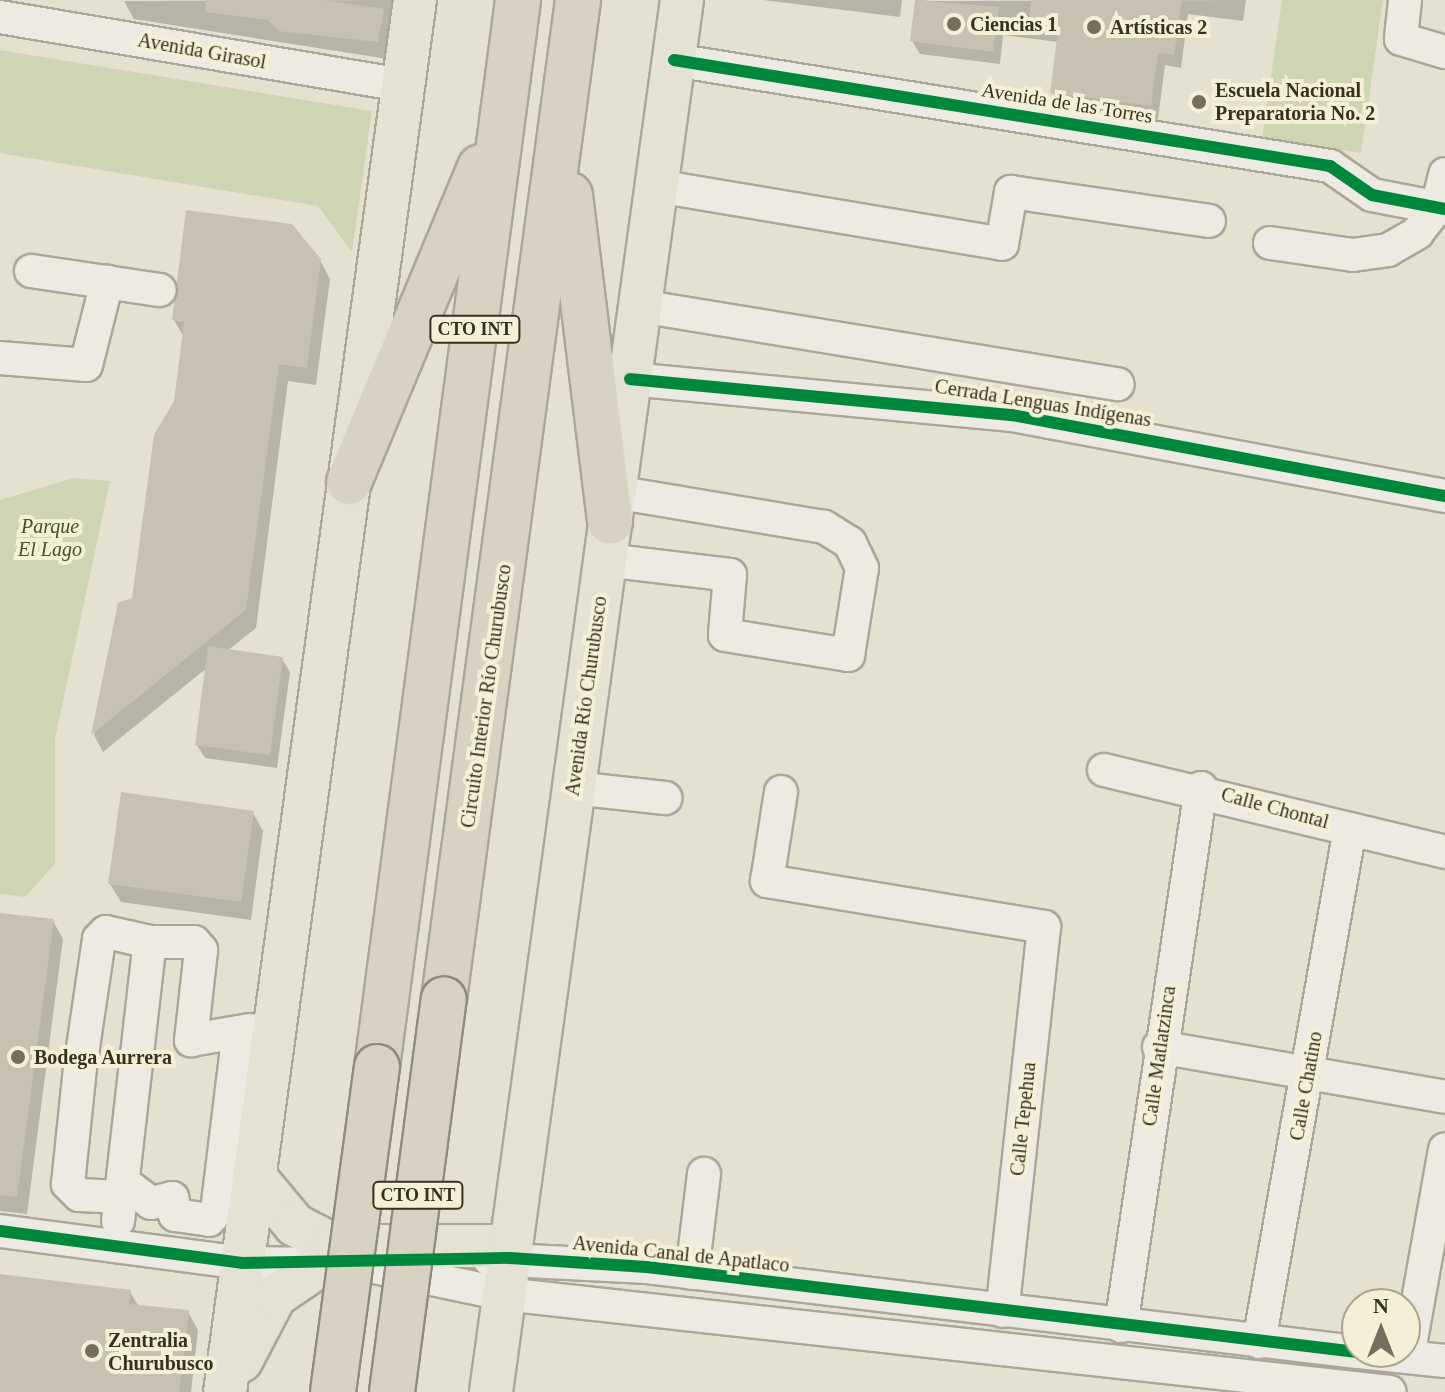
<!DOCTYPE html>
<meta charset="utf-8">
<style>
body{margin:0}
#map{position:relative;width:1445px;height:1392px;overflow:hidden;background:#e4e1d0;font-family:"Times New Roman",serif}
div>[style]{position:absolute}
.green>*{inset:0;background:#cfd4b4}
.shadow>*{inset:0;background:#0003}
.building>*{inset:0;background:#c7c1b1}
.roads{filter:drop-shadow(2px 0 #aaa698) drop-shadow(-2px 0 #aaa698) drop-shadow(0 2px #aaa698) drop-shadow(0 -2px #aaa698)}
.minor>*{height:32px;margin:-16px;padding:0 16px;transform-origin:16px;border-radius:16px;background:#eceae1}
.major>*{height:42px;margin:-21px;padding:0 21px;transform-origin:21px;border-radius:21px;background:#e4e2d3}
.highway>*{height:44px;margin:-22px;padding:0 22px;transform-origin:22px;border-radius:22px;background:#d7d2c1}
.bridges{filter:drop-shadow(2px 0 #8f8b7f) drop-shadow(-2px 0 #8f8b7f) drop-shadow(0 2px #8f8b7f) drop-shadow(0 -2px #8f8b7f)}
.highway-bridge>*{height:44px;margin:-22px;padding:0 22px;transform-origin:22px;border-radius:22px;background:#d7d2c1}
.cycleway>*{height:12px;margin:-6px;padding:0 6px;transform-origin:6px;border-radius:6px;background:#00873e}
.dots>*{width:22px;height:22px;translate:-50% -50%;box-sizing:border-box;border:4px solid #f4f0d8;border-radius:50%}
span{translate:-50% -50%;white-space:nowrap;text-align:center;line-height:1.15;-webkit-text-stroke:8px #f4f0d8;paint-order:stroke}
.shield-label span{padding:2px 6px;background:#f4f0d8;border:2px solid;border-radius:6px;-webkit-text-stroke-width:0}
.shield-label{font-size:18px;color:#383021;font-weight:700}
.poi-label{font-size:20px;color:#383021;font-weight:700}
.left{translate:0 -50%;text-align:left}
.street-label{font-size:20px;color:#383021}
.park-label{font-size:20px;color:#425329;font-style:italic}
.north{position:absolute;left:1341px;top:1288px;width:80px;height:80px;box-sizing:border-box;background:#f4f0d8;border:2px solid #a9a38f;border-radius:50%;rotate:0deg;font-size:22px;font-weight:700;line-height:32px;text-align:center;color:#383021}
.north::after{content:'';display:block;margin:auto;width:28px;height:36px;background:#746e5e;clip-path:polygon(50% 0,100% 100%,50% 72%,0 100%)}
</style>
<div id="map">
<div class="green">
<i style="clip-path:polygon(1282px 0,1383px 0,1361px 153px,1262px 139px)"></i>
<i style="clip-path:polygon(0 50px,372px 111px,352px 252px,318px 206px,0 153px)"></i>
<i style="clip-path:polygon(74px 478px,110px 481px,55px 739px,55px 864px,25px 897px,0 894px,0 500px)"></i>
</div>
<div class="shadow">
<i style="clip-path:polygon(393px 0,388px 59px,134px 19px,124px 1px)"></i>
<i style="clip-path:polygon(763px 0,902px 0,900px 17px)"></i>
<i style="clip-path:polygon(917px 0,935px 1px,1246px 0,1243px 21px,1188px 14px,1181px 68px,1165px 65px,1158px 119px,1059px 106px,1052px 92px,1058px 42px,1003px 35px,1000px 64px,920px 54px,912px 41px)"></i>
<i style="clip-path:polygon(320px 260px,330px 279px,316px 385px,288px 381px,256px 628px,227px 651px,282px 659px,290px 672px,277px 768px,205px 758px,197px 745px,208px 667px,103px 752px,94px 735px,120px 605px,134px 599px,175px 402px,184px 337px,174px 320px)"></i>
<i style="clip-path:polygon(253px 813px,263px 831px,251px 920px,121px 902px,110px 884px)"></i>
<i style="clip-path:polygon(0 915px,53px 921px,63px 939px,27px 1214px,0 1211px)"></i>
<i style="clip-path:polygon(0 1276px,130px 1292px,139px 1307px,188px 1312px,198px 1330px,191px 1392px,0 1392px)"></i>
</div>
<div class="building">
<i style="clip-path:polygon(206px 0,321px 0,384px 9px,378px 42px,278px 31px,268px 20px,205px 12px)"></i>
<i style="clip-path:polygon(915px 0,999px 7px,993px 52px,910px 41px)"></i>
<i style="clip-path:polygon(1031px 0,1182px 0,1174px 55px,1158px 53px,1151px 106px,1050px 93px,1058px 30px,1028px 26px)"></i>
<i style="clip-path:polygon(186px 210px,292px 224px,321px 259px,307px 368px,279px 364px,246px 610px,91px 735px,118px 603px,132px 598px,154px 435px,174px 401px,184px 322px,172px 320px)"></i>
<i style="clip-path:polygon(208px 646px,283px 657px,270px 755px,195px 745px)"></i>
<i style="clip-path:polygon(121px 792px,254px 811px,241px 902px,108px 884px)"></i>
<i style="clip-path:polygon(0 913px,54px 919px,17px 1197px,0 1195px)"></i>
<i style="clip-path:polygon(0 1274px,131px 1290px,129px 1304px,189px 1310px,179px 1392px,0 1392px)"></i>
</div>
<div class="roads">
<div class="minor">
<i style="left:1405px;top:0;width:39px;rotate:96deg"></i>
<i style="left:1401px;top:39px;width:46px;rotate:16.5deg"></i>
<i style="left:0;top:17px;width:410px;rotate:9.6deg"></i>
<i style="left:674px;top:60px;width:665px;rotate:9.18deg"></i>
<i style="left:1330px;top:166px;width:51px;rotate:34.6deg"></i>
<i style="left:1372px;top:195px;width:74px;rotate:10.9deg"></i>
<i style="left:657px;top:186px;width:350px;rotate:9.5deg"></i>
<i style="left:1002px;top:244px;width:53px;rotate:-80.2deg"></i>
<i style="left:1011px;top:192px;width:200px;rotate:8.3deg"></i>
<i style="left:1270px;top:243px;width:84px;rotate:8.2deg"></i>
<i style="left:1353px;top:255px;width:35px;rotate:-8deg"></i>
<i style="left:1388px;top:250px;width:34px;rotate:-30deg"></i>
<i style="left:1417px;top:233px;width:33px;rotate:-52deg"></i>
<i style="left:1437px;top:207px;width:34px;rotate:-76deg"></i>
<i style="left:31px;top:271px;width:130px;rotate:8.4deg"></i>
<i style="left:640px;top:306px;width:484px;rotate:9.3deg"></i>
<i style="left:0;top:358px;width:86px;rotate:4.7deg"></i>
<i style="left:86px;top:365px;width:86px;rotate:-75.8deg"></i>
<i style="left:630px;top:379px;width:384px;rotate:5.4deg"></i>
<i style="left:1012px;top:415px;width:441px;rotate:10.6deg"></i>
<i style="left:605px;top:560px;width:126px;rotate:6.8deg"></i>
<i style="left:730px;top:575px;width:60px;rotate:94.8deg"></i>
<i style="left:725px;top:635px;width:125px;rotate:9.2deg"></i>
<i style="left:848px;top:655px;width:88px;rotate:-80.9deg"></i>
<i style="left:862px;top:568px;width:28px;rotate:-116deg"></i>
<i style="left:850px;top:543px;width:31px;rotate:-148deg"></i>
<i style="left:824px;top:527px;width:213px;rotate:-170.5deg"></i>
<i style="left:1104px;top:770px;width:351px;rotate:13.5deg"></i>
<i style="left:573px;top:788px;width:93px;rotate:6.2deg"></i>
<i style="left:781px;top:792px;width:90px;rotate:98.9deg"></i>
<i style="left:767px;top:881px;width:281px;rotate:9.4deg"></i>
<i style="left:1044px;top:927px;width:386px;rotate:96.2deg"></i>
<i style="left:1159px;top:1047px;width:290px;rotate:9.9deg"></i>
<i style="left:123px;top:1182px;width:35px;rotate:37deg"></i>
<i style="left:151px;top:1203px;width:22px;rotate:-13deg"></i>
<i style="left:172px;top:1198px;width:17px;rotate:80deg"></i>
<i style="left:175px;top:1215px;width:34px;rotate:8deg"></i>
<i style="left:209px;top:1220px;width:12px;rotate:-48deg"></i>
<i style="left:217px;top:1211px;width:180px;rotate:-83deg"></i>
<i style="left:121px;top:1197px;width:42px;rotate:-177.3deg"></i>
<i style="left:79px;top:1195px;width:16px;rotate:-135deg"></i>
<i style="left:68px;top:1184px;width:117px;rotate:-84.1deg"></i>
<i style="left:80px;top:1068px;width:130px;rotate:-81.6deg"></i>
<i style="left:99px;top:939px;width:10px;rotate:-45deg"></i>
<i style="left:106px;top:932px;width:45px;rotate:12.8deg"></i>
<i style="left:118px;top:1221px;width:281px;rotate:-83.5deg"></i>
<i style="left:150px;top:942px;width:44px"></i>
<i style="left:194px;top:942px;width:11px;rotate:49deg"></i>
<i style="left:201px;top:950px;width:91px;rotate:96.3deg"></i>
<i style="left:191px;top:1040px;width:60px;rotate:-9.6deg"></i>
<i style="left:0;top:1231px;width:244px;rotate:7.5deg"></i>
<i style="left:242px;top:1263px;width:85px;rotate:0.7deg"></i>
<i style="left:489px;top:1259px;width:158px;rotate:2.9deg"></i>
<i style="left:647px;top:1267px;width:715px;rotate:6.83deg"></i>
<i style="left:365px;top:1265px;width:142px;rotate:11.8deg"></i>
<i style="left:504px;top:1294px;width:891px;rotate:6.31deg"></i>
<i style="left:692px;top:1273px;width:100px;rotate:-83.1deg"></i>
<i style="left:1121px;top:1326px;width:544px;rotate:-81.54deg"></i>
<i style="left:1259px;top:1342px;width:521px;rotate:-79.94deg"></i>
<i style="left:1359px;top:1352px;width:86px;rotate:6deg"></i>
<i style="left:1408px;top:1357px;width:211px;rotate:-79.9deg"></i>
</div>
<div class="major">
<i style="left:254px;top:1176px;width:64px;rotate:50.1deg"></i>
<i style="left:295px;top:1225px;width:45px;rotate:27.7deg"></i>
<i style="left:335px;top:1246px;width:175px"></i>
<i style="left:241px;top:1361px;width:73px;rotate:-62.4deg"></i>
<i style="left:275px;top:1296px;width:57px;rotate:-34.2deg"></i>
<i style="left:225px;top:1392px;width:1405px;rotate:-82.23deg"></i>
<i style="left:491px;top:1392px;width:1405px;rotate:-82.19deg"></i>
</div>
<div class="highway">
<i style="left:570px;top:195px;width:329px;rotate:83deg"></i>
<i style="left:349px;top:482px;width:341px;rotate:-67.4deg"></i>
<i style="left:444px;top:999px;width:1008px;rotate:-82.36deg"></i>
<i style="left:377px;top:1067px;width:1076px;rotate:-82.47deg"></i>
</div>
</div>
<div class="bridges">
<div class="highway-bridge">
<i style="left:333px;top:1392px;width:328px;rotate:-82.3deg"></i>
<i style="left:392px;top:1392px;width:396px;rotate:-82.5deg"></i>
</div>
</div>
<div class="cycleway">
<i style="left:674px;top:60px;width:665px;rotate:9.18deg"></i>
<i style="left:1330px;top:166px;width:51px;rotate:34.6deg"></i>
<i style="left:1372px;top:195px;width:74px;rotate:10.9deg"></i>
<i style="left:630px;top:379px;width:384px;rotate:5.4deg"></i>
<i style="left:1012px;top:415px;width:441px;rotate:10.6deg"></i>
<i style="left:0;top:1231px;width:244px;rotate:7.5deg"></i>
<i style="left:242px;top:1263px;width:267px;rotate:-1.1deg"></i>
<i style="left:509px;top:1258px;width:138px;rotate:3.7deg"></i>
<i style="left:647px;top:1267px;width:715px;rotate:6.83deg"></i>
</div>
<div class="dots">
<i style="left:954px;top:24px;background:#746e5e"></i>
<i style="left:1094px;top:27px;background:#746e5e"></i>
<i style="left:1199px;top:102px;background:#746e5e"></i>
<i style="left:18px;top:1057px;background:#746e5e"></i>
<i style="left:92px;top:1351px;background:#746e5e"></i>
</div>
<div class="shield-label">
<span style="left:475px;top:329px">CTO INT</span>
<span style="left:418px;top:1195px">CTO INT</span>
</div>
<div class="poi-label">
<span class="left" style="left:970px;top:24px">Ciencias 1</span>
<span class="left" style="left:1110px;top:27px">Artísticas 2</span>
<span class="left" style="left:1215px;top:102px">Escuela Nacional<br>Preparatoria No. 2</span>
<span class="left" style="left:34px;top:1057px">Bodega Aurrera</span>
<span class="left" style="left:108px;top:1352px">Zentralia<br>Churubusco</span>
</div>
<div class="street-label">
<span style="left:202px;top:51px;rotate:10deg">Avenida Girasol</span>
<span style="left:1067px;top:103px;rotate:9deg">Avenida de las Torres</span>
<span style="left:1043px;top:403px;rotate:9deg">Cerrada Lenguas Indígenas</span>
<span style="left:486px;top:696px;rotate:-82deg">Circuito Interior Río Churubusco</span>
<span style="left:586px;top:696px;rotate:-82deg">Avenida Río Churubusco</span>
<span style="left:1275px;top:808px;rotate:15deg">Calle Chontal</span>
<span style="left:1159px;top:1056px;rotate:-82deg">Calle Matlatzinca</span>
<span style="left:1306px;top:1086px;rotate:-80deg">Calle Chatino</span>
<span style="left:1023px;top:1119px;rotate:-84deg">Calle Tepehua</span>
<span style="left:681px;top:1254px;rotate:6deg">Avenida Canal de Apatlaco</span>
</div>
<div class="park-label">
<span style="left:50px;top:538px">Parque<br>El Lago</span>
</div>
<div class="north">N</div>
</div>
